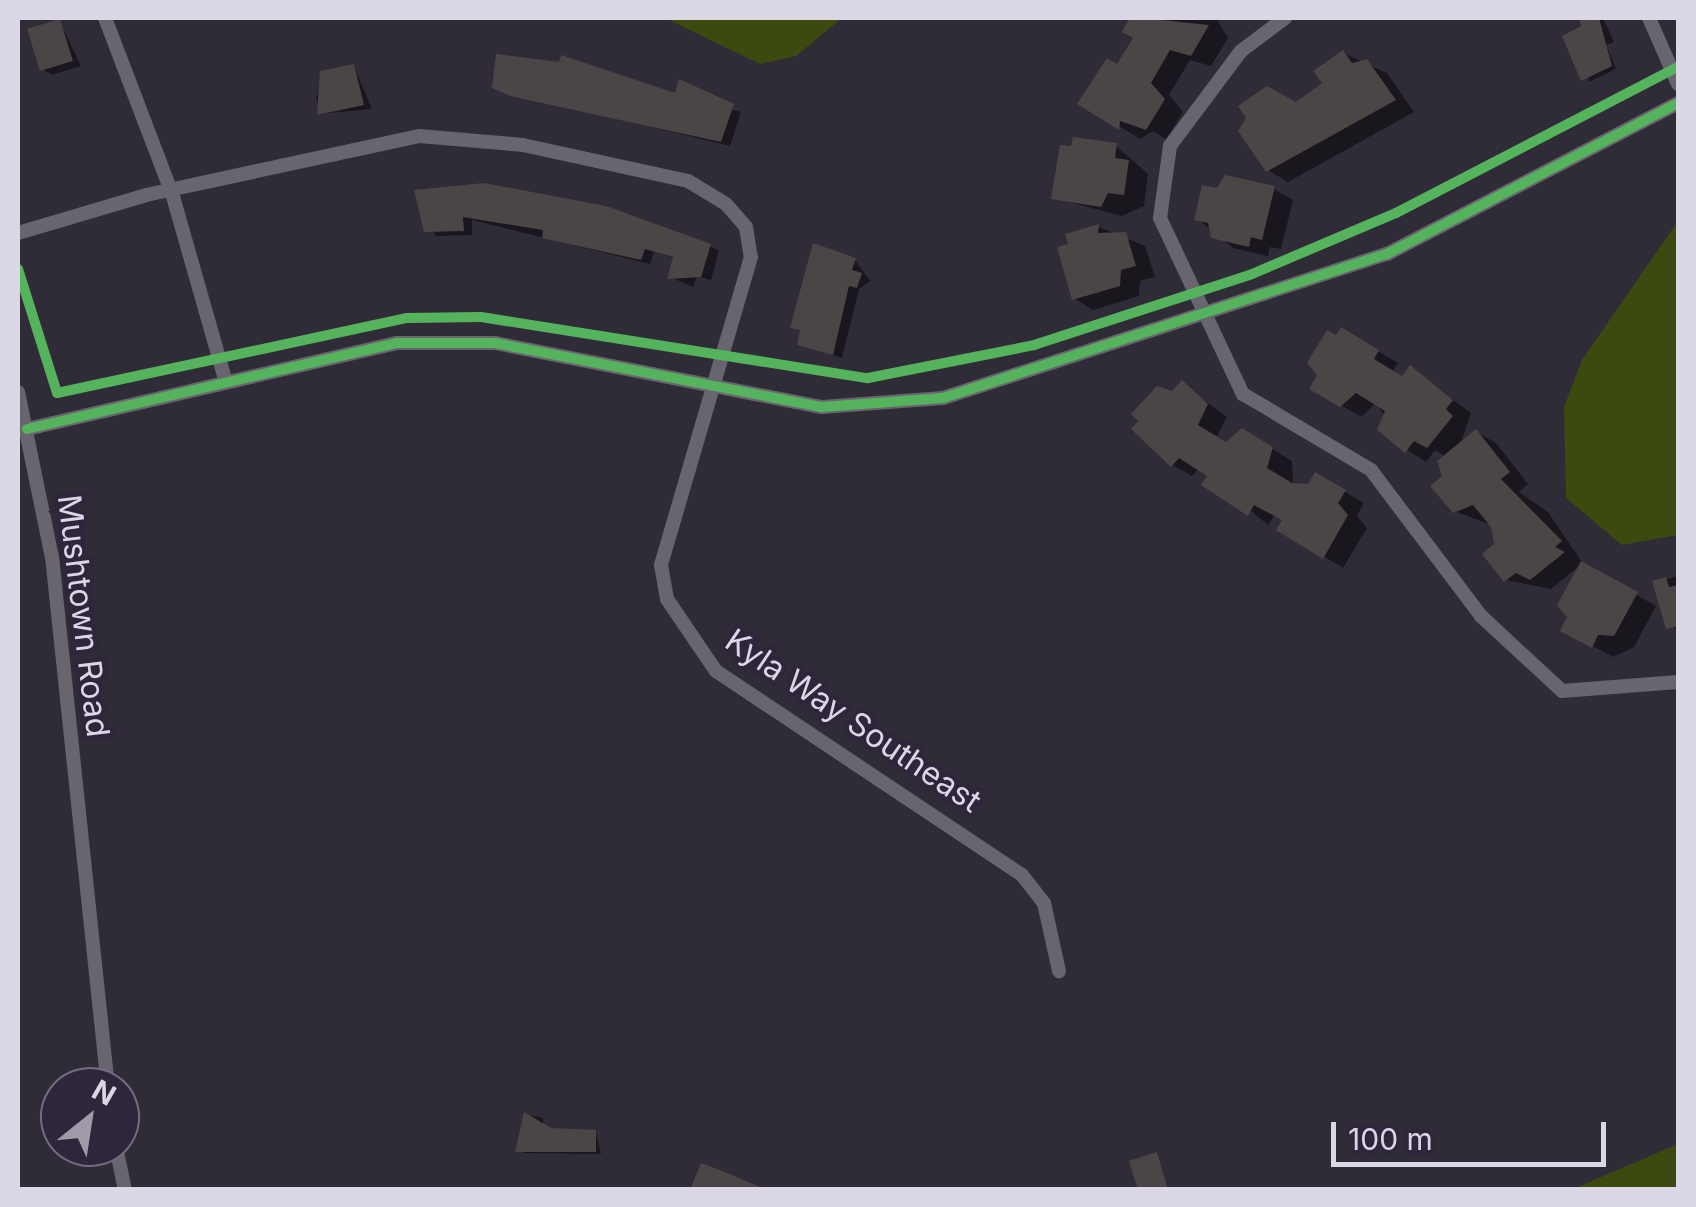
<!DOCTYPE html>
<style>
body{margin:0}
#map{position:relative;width:1696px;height:1207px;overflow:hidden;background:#2f2c37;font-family:Inter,sans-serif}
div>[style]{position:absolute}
.green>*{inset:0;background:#3c4a10}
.shadow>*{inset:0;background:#0007}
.building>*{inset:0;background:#4c4545}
.street>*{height:14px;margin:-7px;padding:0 7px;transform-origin:7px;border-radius:7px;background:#68656e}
.cycleway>*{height:10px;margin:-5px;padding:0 5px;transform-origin:5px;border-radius:5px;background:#56b35d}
span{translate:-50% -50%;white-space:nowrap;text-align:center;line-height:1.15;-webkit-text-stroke:9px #2e273c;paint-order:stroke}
.street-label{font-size:32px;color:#dbd7e5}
.frame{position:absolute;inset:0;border:20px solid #dbd7e5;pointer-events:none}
.north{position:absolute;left:40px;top:1067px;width:100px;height:100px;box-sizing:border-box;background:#2e273c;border:2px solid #736d80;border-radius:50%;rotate:30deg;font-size:28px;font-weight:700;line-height:40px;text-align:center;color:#dbd7e5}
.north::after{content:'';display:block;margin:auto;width:35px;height:45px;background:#9f9ba8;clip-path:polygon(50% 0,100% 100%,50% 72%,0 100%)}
.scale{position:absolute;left:1331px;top:1122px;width:275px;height:45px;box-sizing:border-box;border:5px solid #dbd7e5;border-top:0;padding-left:12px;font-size:30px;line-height:35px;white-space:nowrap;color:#dbd7e5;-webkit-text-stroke:8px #2e273c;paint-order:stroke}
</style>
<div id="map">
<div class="green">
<i style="clip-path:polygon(665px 18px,842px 18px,796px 56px,760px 64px)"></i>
<i style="clip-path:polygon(1678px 221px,1678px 535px,1622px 545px,1566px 498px,1564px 407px,1582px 360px)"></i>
<i style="clip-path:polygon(1678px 1144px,1678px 1189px,1573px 1189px)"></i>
</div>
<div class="shadow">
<i style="clip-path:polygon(1134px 18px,1216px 18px,1228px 38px,1211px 66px,1190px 60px,1169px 95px,1183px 112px,1166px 139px,1153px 131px,1140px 139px,1081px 103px,1118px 67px,1136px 37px,1125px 31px)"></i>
<i style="clip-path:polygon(1580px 18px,1603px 18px,1614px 42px,1606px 45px,1616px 69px,1589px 82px)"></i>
<i style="clip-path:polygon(60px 22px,81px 66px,52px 75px,42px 69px)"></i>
<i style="clip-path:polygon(1343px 53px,1387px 73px,1414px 112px,1288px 182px,1268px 170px)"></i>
<i style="clip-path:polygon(354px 66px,372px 109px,320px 114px,316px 96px)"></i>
<i style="clip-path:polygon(504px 91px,676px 96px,741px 112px,730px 146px)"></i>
<i style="clip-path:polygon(1116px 146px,1148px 174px,1144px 206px,1122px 216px,1054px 198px)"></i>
<i style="clip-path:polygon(1274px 189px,1293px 200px,1281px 249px,1270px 247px,1268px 256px,1233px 248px,1197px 218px,1218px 191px)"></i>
<i style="clip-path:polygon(417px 192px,710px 246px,719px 251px,711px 280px,697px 276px,693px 287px,670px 277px,675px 258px,654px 252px,650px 264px,472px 220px,472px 235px,436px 236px)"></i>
<i style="clip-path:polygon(1099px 227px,1145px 246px,1155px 277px,1140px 281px,1139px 296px,1093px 310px,1074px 298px)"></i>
<i style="clip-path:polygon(855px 260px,870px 281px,859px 289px,842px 358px,799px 344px,803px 332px,793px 326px)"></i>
<i style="clip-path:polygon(1342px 330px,1398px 363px,1392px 373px,1403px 379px,1411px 369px,1471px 413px,1461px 442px,1476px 432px,1496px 443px,1528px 484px,1519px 492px,1548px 512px,1584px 565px,1656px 606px,1634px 647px,1613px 657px,1563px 630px,1582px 564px,1551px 589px,1506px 580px,1494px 526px,1454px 511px,1446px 457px,1435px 450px,1426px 462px,1407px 450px,1376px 403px,1361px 417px,1312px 388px)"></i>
<i style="clip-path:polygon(1182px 384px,1227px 417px,1216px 438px,1227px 445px,1243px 431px,1292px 461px,1293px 486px,1309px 487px,1316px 475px,1364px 503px,1357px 516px,1367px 528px,1343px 568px,1279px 529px,1285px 519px,1275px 514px,1268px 525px,1199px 468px,1192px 476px,1172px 465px,1172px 394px)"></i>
<i style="clip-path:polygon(1678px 576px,1678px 634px,1655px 583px)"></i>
<i style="clip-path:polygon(525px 1114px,543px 1118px,543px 1128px,596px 1132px,601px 1154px,523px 1153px)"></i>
</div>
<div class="building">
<i style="clip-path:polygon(1143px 18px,1209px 25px,1191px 56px,1170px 50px,1151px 83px,1165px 99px,1146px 130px,1120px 121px,1119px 130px,1077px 104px,1107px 58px,1117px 64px,1133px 38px,1122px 32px,1129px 19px)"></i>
<i style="clip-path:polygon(1579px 18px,1599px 18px,1612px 66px,1581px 81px,1562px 36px,1581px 26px)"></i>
<i style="clip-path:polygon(60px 19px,73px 61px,40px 71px,27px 29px)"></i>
<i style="clip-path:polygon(1343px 50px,1352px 63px,1367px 59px,1396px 100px,1266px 172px,1238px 131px,1246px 118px,1238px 106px,1267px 86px,1296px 102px,1322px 83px,1313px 71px)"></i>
<i style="clip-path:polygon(496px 54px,559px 62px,561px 55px,675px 93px,679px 79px,734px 104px,721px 142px,510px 96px,492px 88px)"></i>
<i style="clip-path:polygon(354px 64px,364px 105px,317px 115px,320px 71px)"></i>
<i style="clip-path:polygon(1073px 137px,1117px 143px,1115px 158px,1129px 160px,1124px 195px,1108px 193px,1101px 207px,1051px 199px,1060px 145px,1071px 146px)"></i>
<i style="clip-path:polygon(1225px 175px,1275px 186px,1262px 240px,1251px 237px,1249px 247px,1211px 238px,1208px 223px,1194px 220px,1202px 185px,1217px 188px)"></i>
<i style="clip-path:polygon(484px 183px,606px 206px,711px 244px,701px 277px,667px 279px,673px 257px,645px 249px,641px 260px,542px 238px,543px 230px,463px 217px,464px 231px,424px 232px,414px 190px)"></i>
<i style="clip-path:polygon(1099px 224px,1098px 233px,1126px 232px,1136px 266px,1121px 270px,1120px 286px,1072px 300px,1057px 247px,1068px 244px,1065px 234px)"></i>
<i style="clip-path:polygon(813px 243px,856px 258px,852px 270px,862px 273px,857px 288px,849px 286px,833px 355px,797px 345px,800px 330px,790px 328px)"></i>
<i style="clip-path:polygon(1341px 327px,1379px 350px,1374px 359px,1402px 376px,1410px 365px,1453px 400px,1446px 409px,1453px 416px,1427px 448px,1414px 441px,1405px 453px,1377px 430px,1385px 411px,1356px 393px,1340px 407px,1309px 389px,1317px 375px,1307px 363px,1327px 330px,1336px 335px)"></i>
<i style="clip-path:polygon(1182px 380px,1208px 404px,1198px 425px,1226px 442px,1242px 428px,1273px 447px,1267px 468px,1292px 483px,1308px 484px,1315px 472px,1346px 490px,1338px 503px,1348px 515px,1323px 559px,1276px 530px,1282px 520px,1254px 505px,1248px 516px,1201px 485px,1207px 476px,1179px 458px,1171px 467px,1131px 429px,1138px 421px,1131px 414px,1157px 386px,1172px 391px)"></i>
<i style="clip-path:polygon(1476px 429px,1510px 472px,1501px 479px,1562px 541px,1555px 547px,1565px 552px,1530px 580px,1516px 573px,1504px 582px,1482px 554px,1494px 544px,1491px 527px,1473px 505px,1453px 513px,1430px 486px,1442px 476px,1437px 461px)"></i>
<i style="clip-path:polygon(1581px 561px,1638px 592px,1614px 636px,1598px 635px,1592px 648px,1560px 631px,1567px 617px,1557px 605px)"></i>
<i style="clip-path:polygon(1666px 577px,1669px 587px,1678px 585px,1678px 626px,1666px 629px,1652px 581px)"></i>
<i style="clip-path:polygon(524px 1112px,551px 1128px,596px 1130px,596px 1152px,515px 1152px)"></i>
<i style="clip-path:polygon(1157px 1152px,1168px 1190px,1138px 1190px,1129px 1161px)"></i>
<i style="clip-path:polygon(701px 1163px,720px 1170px,767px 1190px,690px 1190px)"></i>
</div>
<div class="street">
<i style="left:105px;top:18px;width:187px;rotate:69.1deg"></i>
<i style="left:172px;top:193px;width:193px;rotate:74.1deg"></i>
<i style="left:1285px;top:18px;width:55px;rotate:143.1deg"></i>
<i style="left:1241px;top:51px;width:119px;rotate:126.8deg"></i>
<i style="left:1170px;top:146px;width:73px;rotate:97.9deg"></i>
<i style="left:1160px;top:218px;width:195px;rotate:64.8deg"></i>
<i style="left:1243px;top:394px;width:149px;rotate:30.7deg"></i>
<i style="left:1371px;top:470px;width:183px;rotate:53deg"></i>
<i style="left:1481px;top:616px;width:110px;rotate:42.8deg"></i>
<i style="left:1562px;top:691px;width:116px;rotate:-4.4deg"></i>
<i style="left:1649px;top:18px;width:72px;rotate:66.3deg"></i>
<i style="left:18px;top:233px;width:134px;rotate:-16.5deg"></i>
<i style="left:146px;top:195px;width:279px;rotate:-12.2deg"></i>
<i style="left:419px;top:136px;width:104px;rotate:4.9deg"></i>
<i style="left:523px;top:145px;width:169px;rotate:12.3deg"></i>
<i style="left:688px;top:181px;width:44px;rotate:31.2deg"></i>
<i style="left:726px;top:204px;width:30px;rotate:49deg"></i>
<i style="left:746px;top:227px;width:30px;rotate:81deg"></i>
<i style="left:751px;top:257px;width:321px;rotate:106.3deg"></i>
<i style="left:661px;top:565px;width:35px;rotate:80deg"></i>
<i style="left:667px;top:599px;width:87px;rotate:55.8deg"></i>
<i style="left:716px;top:671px;width:368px;rotate:33.7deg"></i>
<i style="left:1022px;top:875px;width:36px;rotate:52deg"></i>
<i style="left:1044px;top:903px;width:70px;rotate:77.6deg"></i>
<i style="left:18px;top:392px;width:168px;rotate:78.4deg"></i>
<i style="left:52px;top:557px;width:533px;rotate:83.97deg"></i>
<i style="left:27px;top:429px;width:379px;rotate:-13.1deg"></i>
<i style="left:396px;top:343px;width:99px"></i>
<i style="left:495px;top:343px;width:333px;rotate:11.1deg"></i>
<i style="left:822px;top:407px;width:121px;rotate:-4.3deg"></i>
<i style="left:943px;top:398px;width:467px;rotate:-18deg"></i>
<i style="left:1387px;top:254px;width:328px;rotate:-27.4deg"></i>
<i style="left:116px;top:1147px;width:44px;rotate:78.2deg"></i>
</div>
<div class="cycleway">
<i style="left:18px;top:269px;width:130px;rotate:72.5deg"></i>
<i style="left:57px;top:393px;width:358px;rotate:-12.1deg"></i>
<i style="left:407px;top:318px;width:74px;rotate:-0.8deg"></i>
<i style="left:481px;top:317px;width:392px;rotate:9deg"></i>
<i style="left:868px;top:378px;width:169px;rotate:-11.2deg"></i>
<i style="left:1034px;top:345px;width:229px;rotate:-18deg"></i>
<i style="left:1252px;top:274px;width:156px;rotate:-23deg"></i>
<i style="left:1396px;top:213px;width:318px;rotate:-27.4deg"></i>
<i style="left:27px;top:429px;width:379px;rotate:-13.1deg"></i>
<i style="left:396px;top:343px;width:99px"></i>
<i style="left:495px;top:343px;width:333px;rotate:11.1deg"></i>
<i style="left:822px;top:407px;width:121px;rotate:-4.3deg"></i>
<i style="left:943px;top:398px;width:467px;rotate:-18deg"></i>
<i style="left:1387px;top:254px;width:328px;rotate:-27.4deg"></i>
</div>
<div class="street-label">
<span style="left:83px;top:616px;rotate:83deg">Mushtown Road</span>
<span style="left:853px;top:721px;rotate:34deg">Kyla Way Southeast</span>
</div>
<div class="frame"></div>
<div class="north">N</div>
<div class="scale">100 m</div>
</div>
